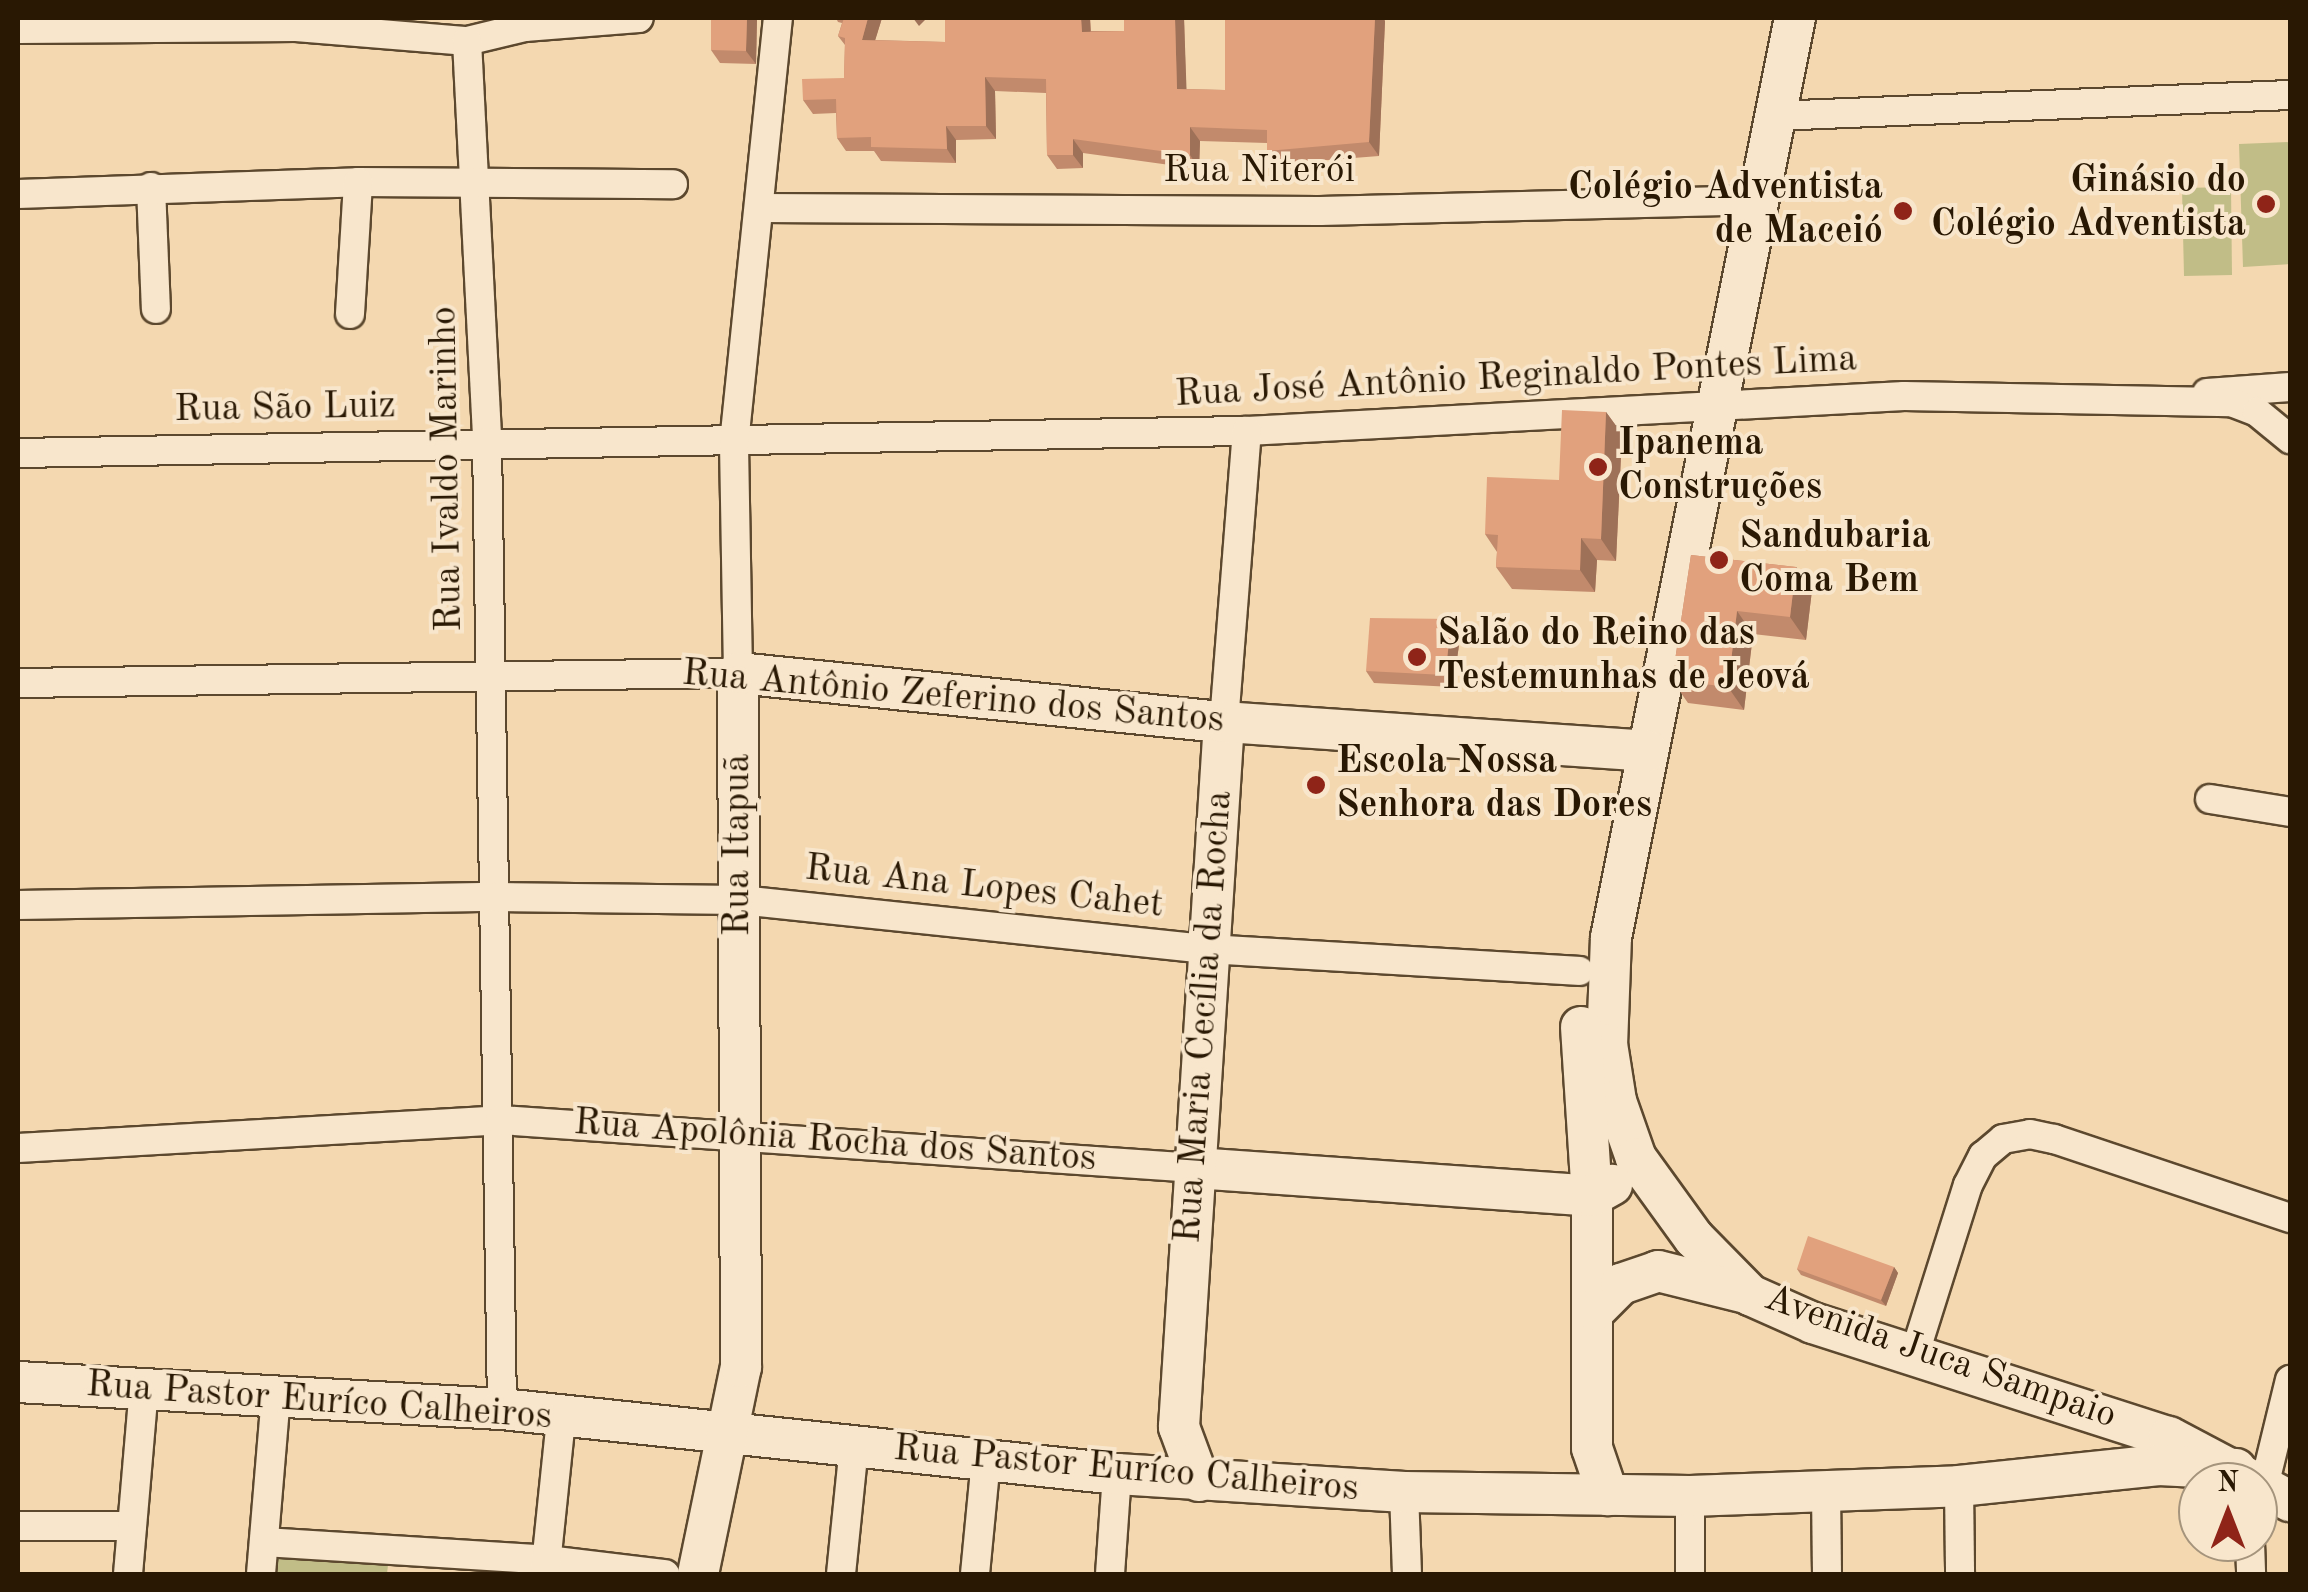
<!DOCTYPE html>
<meta charset="utf-8">
<style>
body{margin:0}
#map{position:relative;width:2308px;height:1592px;overflow:hidden;background:#f4d8b0;font-family:"Old Standard TT",serif}
div>[style]{position:absolute}
.green>*{inset:0;background:#c1bd87}
.roads{filter:drop-shadow(2px 0 #5c482e) drop-shadow(-2px 0 #5c482e) drop-shadow(0 2px #5c482e) drop-shadow(0 -2px #5c482e)}
.street>*{height:28px;margin:-14px;padding:0 14px;transform-origin:14px;border-radius:14px;background:#f8e6cc}
.secondary>*{height:40px;margin:-20px;padding:0 20px;transform-origin:20px;border-radius:20px;background:#f8e6cc}
.wall>*{inset:0;background:#c28a6c}
.shaded-wall>*{inset:0;background:#9e7158}
.building>*{inset:0;background:#e1a17d}
.dots>*{width:28px;height:28px;translate:-50% -50%;box-sizing:border-box;border:5px solid #f8e6cc;border-radius:50%}
span{translate:-50% -50%;white-space:nowrap;text-align:center;line-height:1.15;-webkit-text-stroke:8px #f8e6cc;paint-order:stroke}
.street-label{font-size:38px;color:#291803}
.poi-label{font-size:38px;color:#291803;font-weight:700}
.right{translate:-100% -50%;text-align:right}
.left{translate:0 -50%;text-align:left}
.frame{position:absolute;inset:0;border:20px solid #291803;pointer-events:none}
.north{position:absolute;left:2178px;top:1462px;width:100px;height:100px;box-sizing:border-box;background:#f8e6cc;border:2px solid #a5947c;border-radius:50%;rotate:0deg;font-size:28px;font-weight:700;line-height:40px;text-align:center;color:#291803}
.north::after{content:'';display:block;margin:auto;width:35px;height:45px;background:#8f2418;clip-path:polygon(50% 0,100% 100%,50% 72%,0 100%)}
</style>
<div id="map">
<div class="green">
<i style="clip-path:polygon(2290px 142px,2290px 264px,2243px 267px,2239px 144px)"></i>
<i style="clip-path:polygon(2231px 187px,2232px 275px,2184px 276px,2182px 188px)"></i>
<i style="clip-path:polygon(266px 1555px,388px 1565px,387px 1574px,264px 1574px)"></i>
</div>
<div class="roads">
<div class="street">
<i style="left:18px;top:29px;width:278px;rotate:-0.4deg"></i>
<i style="left:296px;top:27px;width:172px;rotate:4.7deg"></i>
<i style="left:467px;top:41px;width:60px;rotate:-13.6deg"></i>
<i style="left:525px;top:27px;width:114px;rotate:-4.5deg"></i>
<i style="left:467px;top:41px;width:401px;rotate:87.1deg"></i>
<i style="left:487px;top:442px;width:967px;rotate:89.11deg"></i>
<i style="left:1774px;top:116px;width:516px;rotate:-2.33deg"></i>
<i style="left:151px;top:187px;width:122px;rotate:87.7deg"></i>
<i style="left:18px;top:194px;width:340px;rotate:-2deg"></i>
<i style="left:358px;top:182px;width:315px;rotate:0.4deg"></i>
<i style="left:762px;top:208px;width:558px;rotate:0.31deg"></i>
<i style="left:1320px;top:211px;width:436px;rotate:-1.4deg"></i>
<i style="left:350px;top:314px;width:132px;rotate:-86.5deg"></i>
<i style="left:2207px;top:393px;width:83px;rotate:-4.1deg"></i>
<i style="left:18px;top:453px;width:1229px;rotate:-1.03deg"></i>
<i style="left:1247px;top:431px;width:658px;rotate:-3.05deg"></i>
<i style="left:1904px;top:396px;width:327px;rotate:1.1deg"></i>
<i style="left:2231px;top:402px;width:28px;rotate:21deg"></i>
<i style="left:2257px;top:412px;width:43px;rotate:39.3deg"></i>
<i style="left:18px;top:683px;width:720px;rotate:-0.8deg"></i>
<i style="left:738px;top:673px;width:230px;rotate:-91deg"></i>
<i style="left:734px;top:443px;width:427px;rotate:-84.1deg"></i>
<i style="left:1224px;top:722px;width:292px;rotate:-85.5deg"></i>
<i style="left:2210px;top:799px;width:81px;rotate:9.2deg"></i>
<i style="left:18px;top:905px;width:478px;rotate:-1deg"></i>
<i style="left:496px;top:897px;width:244px;rotate:0.7deg"></i>
<i style="left:740px;top:900px;width:472px;rotate:6deg"></i>
<i style="left:1209px;top:949px;width:371px;rotate:3.4deg"></i>
<i style="left:18px;top:1148px;width:483px;rotate:-3.3deg"></i>
<i style="left:500px;top:1120px;width:697px;rotate:3.95deg"></i>
<i style="left:1914px;top:1356px;width:179px;rotate:-72.5deg"></i>
<i style="left:1968px;top:1185px;width:33px;rotate:-63deg"></i>
<i style="left:1983px;top:1156px;width:26px;rotate:-40deg"></i>
<i style="left:2003px;top:1139px;width:27px;rotate:-10deg"></i>
<i style="left:2030px;top:1134px;width:25px;rotate:12deg"></i>
<i style="left:2054px;top:1139px;width:249px;rotate:18.5deg"></i>
<i style="left:1959px;top:1486px;width:88px;rotate:89.3deg"></i>
<i style="left:1826px;top:1491px;width:83px;rotate:89.3deg"></i>
<i style="left:1404px;top:1492px;width:82px;rotate:87.9deg"></i>
<i style="left:2258px;top:1511px;width:135px;rotate:-76.3deg"></i>
<i style="left:18px;top:1526px;width:114px"></i>
<i style="left:264px;top:1542px;width:284px;rotate:3.6deg"></i>
<i style="left:547px;top:1560px;width:119px;rotate:6.8deg"></i>
<i style="left:2250px;top:1542px;width:32px;rotate:88deg"></i>
<i style="left:128px;top:1574px;width:186px;rotate:-85.1deg"></i>
<i style="left:261px;top:1574px;width:179px;rotate:-85.2deg"></i>
<i style="left:545px;top:1574px;width:156px;rotate:-84.1deg"></i>
<i style="left:841px;top:1574px;width:128px;rotate:-84.2deg"></i>
<i style="left:975px;top:1574px;width:116px;rotate:-84.5deg"></i>
<i style="left:1110px;top:1574px;width:100px;rotate:-86deg"></i>
<i style="left:1690px;top:1574px;width:78px;rotate:-90deg"></i>
</div>
<div class="secondary">
<i style="left:1795px;top:18px;width:937px;rotate:101.32deg"></i>
<i style="left:1611px;top:937px;width:107px;rotate:92.1deg"></i>
<i style="left:1607px;top:1044px;width:58px;rotate:81deg"></i>
<i style="left:1616px;top:1101px;width:60px;rotate:70.7deg"></i>
<i style="left:1636px;top:1158px;width:99px;rotate:54.1deg"></i>
<i style="left:1694px;top:1238px;width:80px;rotate:45.5deg"></i>
<i style="left:1750px;top:1295px;width:69px;rotate:24deg"></i>
<i style="left:1813px;top:1323px;width:374px;rotate:17.8deg"></i>
<i style="left:2169px;top:1437px;width:137px;rotate:27.9deg"></i>
<i style="left:1581px;top:1027px;width:169px;rotate:86.3deg"></i>
<i style="left:1592px;top:1196px;width:252px;rotate:90deg"></i>
<i style="left:1592px;top:1448px;width:50px;rotate:71.2deg"></i>
<i style="left:1195px;top:1168px;width:398px;rotate:4deg"></i>
<i style="left:1592px;top:1196px;width:23px;rotate:-29deg"></i>
<i style="left:1595px;top:1310px;width:37px;rotate:-45deg"></i>
<i style="left:1621px;top:1284px;width:39px;rotate:-19deg"></i>
<i style="left:1658px;top:1271px;width:87px;rotate:14deg"></i>
<i style="left:18px;top:1382px;width:485px;rotate:3.2deg"></i>
<i style="left:502px;top:1409px;width:618px;rotate:6.03deg"></i>
<i style="left:1117px;top:1474px;width:288px;rotate:3.6deg"></i>
<i style="left:1404px;top:1492px;width:286px;rotate:0.8deg"></i>
<i style="left:1690px;top:1496px;width:269px;rotate:-2.1deg"></i>
<i style="left:1959px;top:1486px;width:201px;rotate:-6deg"></i>
<i style="left:2159px;top:1465px;width:77px;rotate:3deg"></i>
<i style="left:1199px;top:1481px;width:58px;rotate:-110.3deg"></i>
<i style="left:1179px;top:1427px;width:706px;rotate:-86.35deg"></i>
<i style="left:698px;top:1574px;width:211px;rotate:-78.3deg"></i>
<i style="left:741px;top:1367px;width:694px;rotate:-90.25deg"></i>
<i style="left:738px;top:673px;width:488px;rotate:5.8deg"></i>
<i style="left:1224px;top:722px;width:425px;rotate:3.9deg"></i>
</div>
</div>
<div class="wall">
<i style="clip-path:polygon(711px 18px,757px 18px,756px 64px,720px 63px,711px 50px)"></i>
<i style="clip-path:polygon(836px 18px,882px 18px,875px 40px,945px 42px,945px 18px,1090px 18px,1091px 31px,1124px 31px,1124px 18px,1184px 18px,1186px 89px,1225px 90px,1225px 18px,1383px 18px,1385px 21px,1379px 156px,1277px 164px,1267px 151px,1267px 143px,1200px 141px,1199px 169px,1083px 153px,1083px 168px,1057px 169px,1047px 155px,1046px 93px,995px 91px,996px 139px,956px 140px,956px 163px,881px 161px,874px 151px,846px 151px,837px 138px,836px 113px,813px 114px,803px 100px,844px 78px,845px 45px,838px 36px,842px 23px,838px 22px)"></i>
<i style="clip-path:polygon(1606px 412px,1622px 434px,1616px 561px,1597px 560px,1595px 592px,1512px 589px,1496px 567px,1497px 552px,1485px 534px,1559px 480px)"></i>
<i style="clip-path:polygon(1691px 555px,1796px 567px,1812px 590px,1806px 640px,1753px 634px,1744px 710px,1688px 703px,1672px 680px)"></i>
<i style="clip-path:polygon(1461px 631px,1453px 687px,1374px 683px,1366px 671px)"></i>
<i style="clip-path:polygon(1894px 1267px,1898px 1273px,1886px 1306px,1801px 1275px,1797px 1269px)"></i>
</div>
<div class="shaded-wall">
<i style="clip-path:polygon(747px 18px,757px 18px,756px 64px,746px 51px)"></i>
<i style="clip-path:polygon(868px 18px,882px 18px,871px 54px,862px 40px)"></i>
<i style="clip-path:polygon(913px 18px,927px 18px,919px 26px)"></i>
<i style="clip-path:polygon(1081px 18px,1090px 18px,1091px 45px,1082px 32px)"></i>
<i style="clip-path:polygon(1175px 18px,1184px 18px,1187px 103px,1177px 89px)"></i>
<i style="clip-path:polygon(1375px 18px,1383px 18px,1385px 21px,1379px 156px,1369px 142px)"></i>
<i style="clip-path:polygon(985px 77px,995px 91px,996px 139px,986px 126px)"></i>
<i style="clip-path:polygon(946px 126px,956px 140px,956px 163px,947px 149px)"></i>
<i style="clip-path:polygon(1190px 127px,1200px 141px,1199px 169px,1190px 155px)"></i>
<i style="clip-path:polygon(1073px 139px,1083px 153px,1083px 168px,1073px 155px)"></i>
<i style="clip-path:polygon(1606px 412px,1622px 434px,1616px 561px,1601px 539px)"></i>
<i style="clip-path:polygon(1581px 538px,1597px 560px,1595px 592px,1580px 570px)"></i>
<i style="clip-path:polygon(1796px 567px,1812px 590px,1806px 640px,1790px 617px)"></i>
<i style="clip-path:polygon(1737px 611px,1753px 634px,1744px 710px,1728px 687px)"></i>
<i style="clip-path:polygon(1452px 619px,1461px 631px,1453px 687px,1445px 675px)"></i>
<i style="clip-path:polygon(1894px 1267px,1898px 1273px,1886px 1306px,1881px 1300px)"></i>
</div>
<div class="building">
<i style="clip-path:polygon(711px 18px,747px 18px,746px 51px,711px 50px)"></i>
<i style="clip-path:polygon(844px 18px,868px 18px,862px 40px,945px 42px,945px 18px,1081px 18px,1082px 32px,1124px 31px,1124px 18px,1175px 18px,1177px 89px,1225px 90px,1225px 18px,1375px 18px,1369px 142px,1267px 151px,1267px 130px,1190px 127px,1190px 155px,1073px 139px,1073px 155px,1047px 155px,1046px 79px,985px 77px,986px 126px,946px 126px,947px 149px,871px 147px,871px 137px,837px 138px,836px 99px,803px 100px,802px 79px,844px 78px,845px 38px,838px 36px)"></i>
<i style="clip-path:polygon(1562px 410px,1606px 412px,1601px 539px,1581px 538px,1580px 570px,1496px 567px,1498px 535px,1485px 534px,1487px 477px,1559px 480px)"></i>
<i style="clip-path:polygon(1691px 555px,1796px 567px,1790px 617px,1737px 611px,1728px 687px,1672px 680px)"></i>
<i style="clip-path:polygon(1370px 618px,1452px 619px,1445px 675px,1366px 671px)"></i>
<i style="clip-path:polygon(1808px 1236px,1894px 1267px,1881px 1300px,1797px 1269px)"></i>
</div>
<div class="dots">
<i style="left:2266px;top:204px;background:#8f2418"></i>
<i style="left:1903px;top:211px;background:#8f2418"></i>
<i style="left:1598px;top:467px;background:#8f2418"></i>
<i style="left:1719px;top:560px;background:#8f2418"></i>
<i style="left:1417px;top:657px;background:#8f2418"></i>
<i style="left:1316px;top:785px;background:#8f2418"></i>
</div>
<div class="street-label">
<span style="left:1259px;top:172px">Rua Niterói</span>
<span style="left:1516px;top:378px;rotate:-3deg">Rua José Antônio Reginaldo Pontes Lima</span>
<span style="left:285px;top:409px;rotate:-1deg">Rua São Luiz</span>
<span style="left:448px;top:469px;rotate:-91deg">Rua Ivaldo Marinho</span>
<span style="left:953px;top:698px;rotate:5deg">Rua Antônio Zeferino dos Santos</span>
<span style="left:739px;top:845px;rotate:-90deg">Rua Itapuã</span>
<span style="left:984px;top:888px;rotate:6deg">Rua Ana Lopes Cahet</span>
<span style="left:1205px;top:1017px;rotate:-86deg">Rua Maria Cecília da Rocha</span>
<span style="left:835px;top:1142px;rotate:4deg">Rua Apolônia Rocha dos Santos</span>
<span style="left:1940px;top:1358px;rotate:19deg">Avenida Juca Sampaio</span>
<span style="left:319px;top:1402px;rotate:4deg">Rua Pastor Euríco Calheiros</span>
<span style="left:1126px;top:1470px;rotate:5deg">Rua Pastor Euríco Calheiros</span>
</div>
<div class="poi-label">
<span class="right" style="left:2246px;top:204px">Ginásio do<br>Colégio Adventista</span>
<span class="right" style="left:1883px;top:211px">Colégio Adventista<br>de Maceió</span>
<span class="left" style="left:1618px;top:467px">Ipanema<br>Construções</span>
<span class="left" style="left:1739px;top:560px">Sandubaria<br>Coma Bem</span>
<span class="left" style="left:1437px;top:657px">Salão do Reino das<br>Testemunhas de Jeová</span>
<span class="left" style="left:1336px;top:785px">Escola Nossa<br>Senhora das Dores</span>
</div>
<div class="frame"></div>
<div class="north">N</div>
</div>
